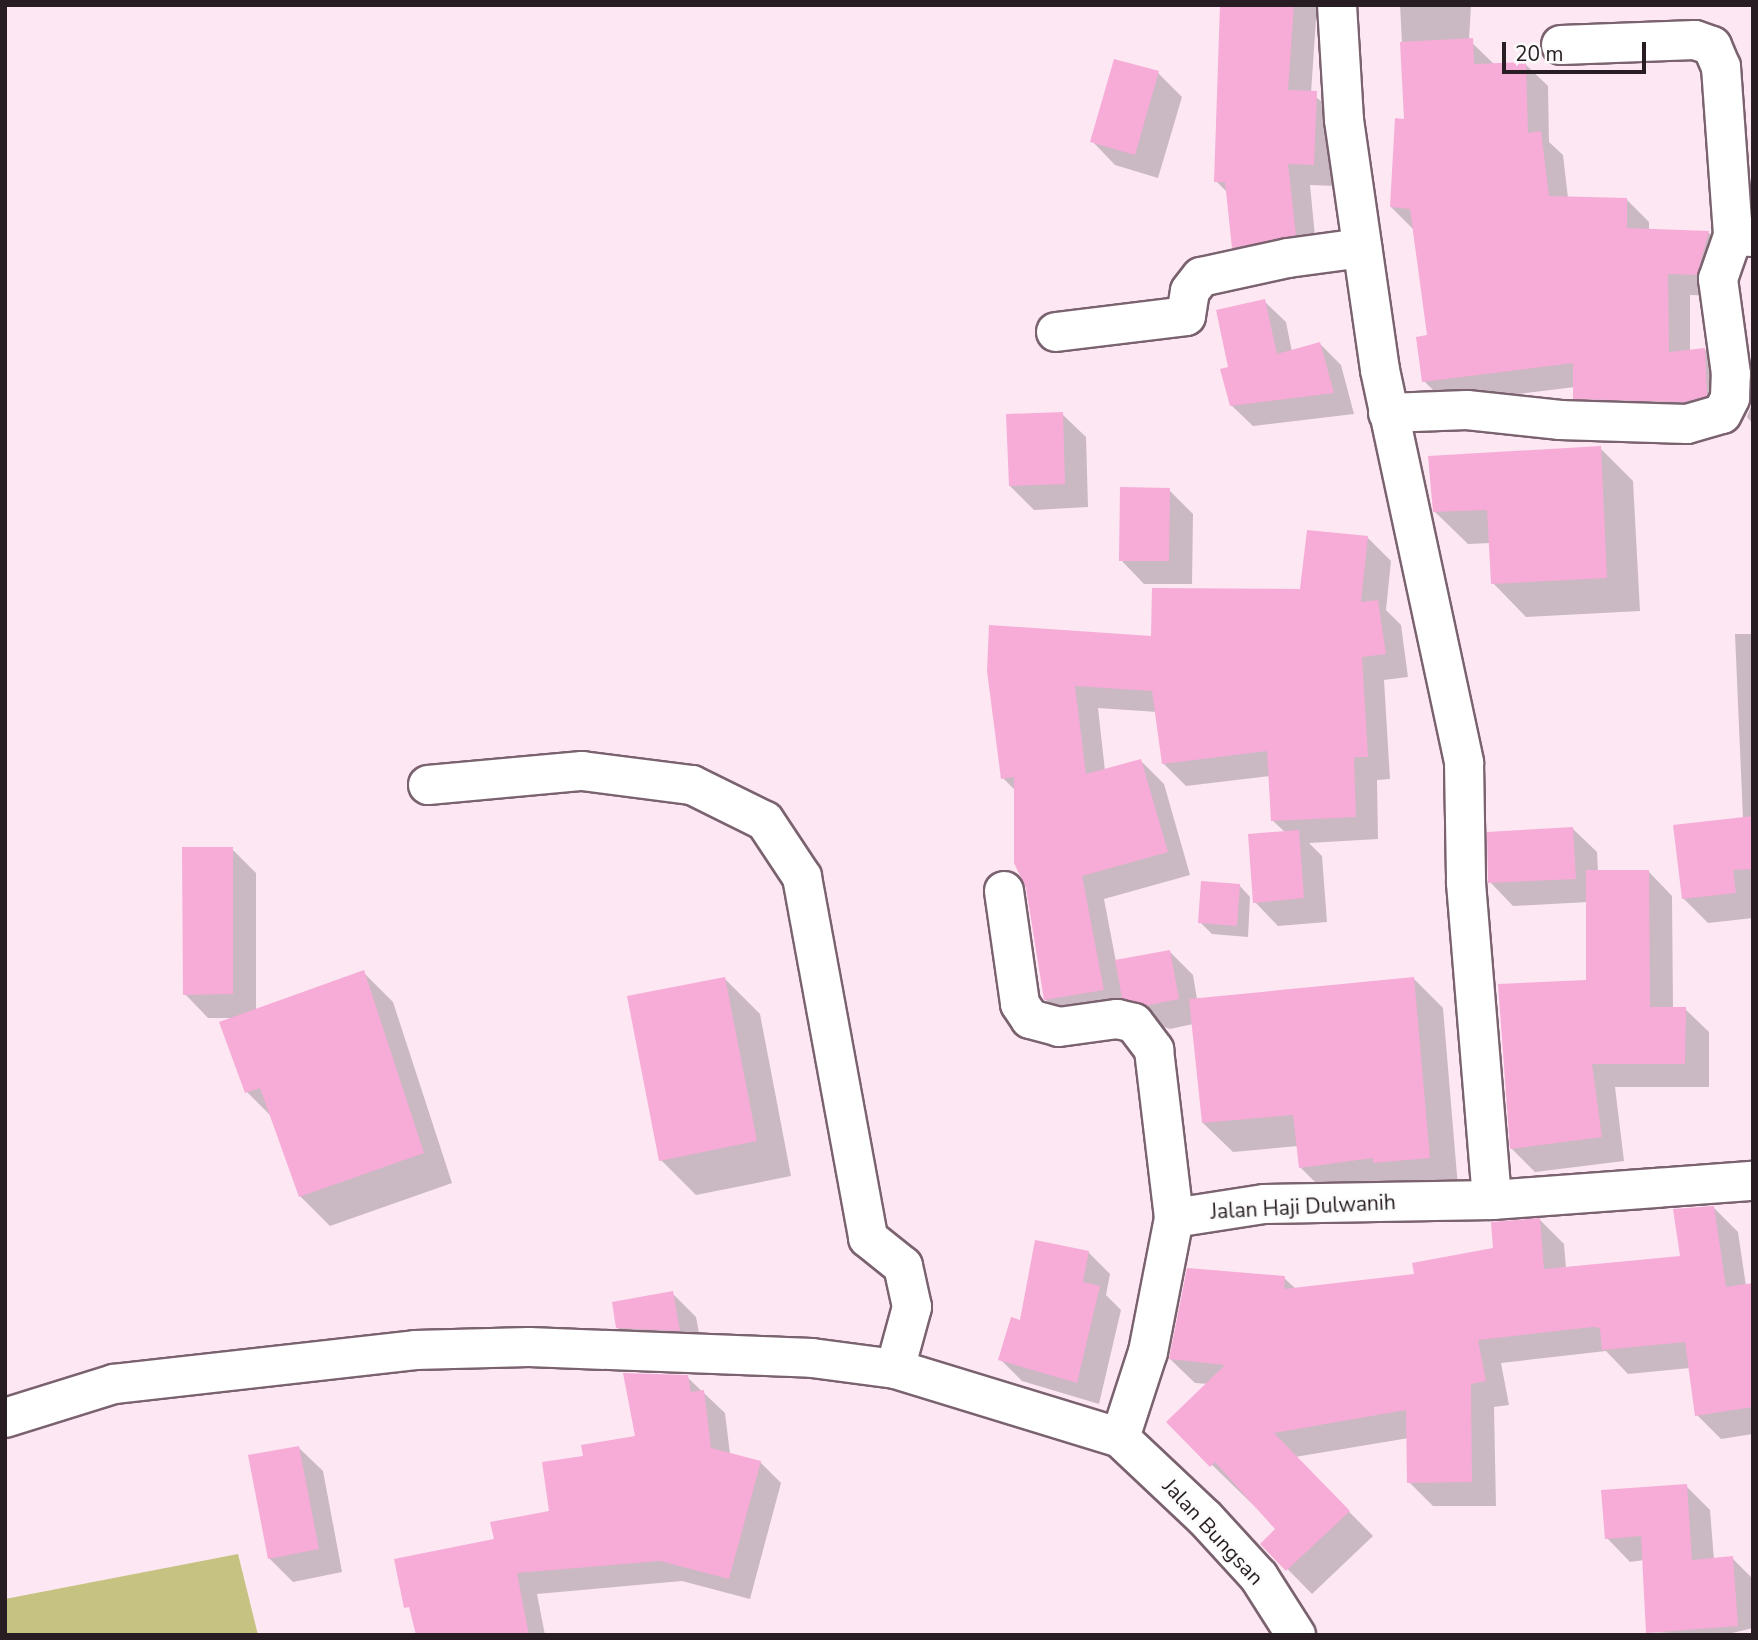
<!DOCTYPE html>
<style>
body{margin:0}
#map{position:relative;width:1758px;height:1640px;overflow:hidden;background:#fde7f3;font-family:"Nunito Sans",sans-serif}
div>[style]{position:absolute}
.green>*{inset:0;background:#c6c281}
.shadow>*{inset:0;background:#0003}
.building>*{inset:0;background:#f6acd7}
.roads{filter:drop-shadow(2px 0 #7a626f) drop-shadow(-2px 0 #7a626f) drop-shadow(0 2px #7a626f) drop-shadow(0 -2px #7a626f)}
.minor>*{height:38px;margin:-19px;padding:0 19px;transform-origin:19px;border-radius:19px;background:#fff}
span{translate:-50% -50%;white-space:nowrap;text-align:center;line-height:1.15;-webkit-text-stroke:5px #fbfbfb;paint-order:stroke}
.street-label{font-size:21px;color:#271d22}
.frame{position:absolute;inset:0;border:7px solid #271d22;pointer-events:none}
.scale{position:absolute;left:1502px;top:42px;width:144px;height:32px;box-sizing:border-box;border:4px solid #271d22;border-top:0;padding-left:9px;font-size:21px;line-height:24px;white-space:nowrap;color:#271d22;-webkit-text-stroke:5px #fbfbfb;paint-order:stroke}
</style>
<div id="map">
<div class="green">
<i style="clip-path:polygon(238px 1554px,258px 1635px,5px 1635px,5px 1599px)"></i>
</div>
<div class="shadow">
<i style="clip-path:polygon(1221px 5px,1317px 5px,1311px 93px,1338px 115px,1335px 186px,1310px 185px,1317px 257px,1255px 269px,1233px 247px,1228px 193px,1216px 181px)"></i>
<i style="clip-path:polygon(1400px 5px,1471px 5px,1469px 40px,1495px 65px,1525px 64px,1548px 86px,1549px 142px,1563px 155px,1568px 198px,1627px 200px,1649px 222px,1649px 231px,1709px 233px,1731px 255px,1719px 296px,1690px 295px,1690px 351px,1705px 350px,1727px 372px,1728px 417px,1597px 420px,1575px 398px,1575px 387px,1446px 403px,1424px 381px,1429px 337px,1413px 229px,1391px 207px,1406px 120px)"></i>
<i style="clip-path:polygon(1158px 73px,1182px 97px,1158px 178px,1115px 165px,1092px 141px)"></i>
<i style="clip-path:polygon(1264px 301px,1286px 322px,1292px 352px,1320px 344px,1341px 365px,1354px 414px,1253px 426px,1231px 405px)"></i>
<i style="clip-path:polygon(1751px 346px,1753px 346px,1753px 382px)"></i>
<i style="clip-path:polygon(1753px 401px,1753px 424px,1747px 417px)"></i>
<i style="clip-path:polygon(1062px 414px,1086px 437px,1088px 507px,1034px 510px,1010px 486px)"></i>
<i style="clip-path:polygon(1600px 448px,1633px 481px,1640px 611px,1526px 617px,1493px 583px,1491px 543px,1468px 544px,1434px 511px,1430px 457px)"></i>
<i style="clip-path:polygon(1169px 490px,1193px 514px,1192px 584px,1144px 584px,1121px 560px)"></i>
<i style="clip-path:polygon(1367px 537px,1391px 561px,1386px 610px,1401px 625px,1408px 677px,1384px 680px,1390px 779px,1377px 780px,1378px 839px,1309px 843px,1322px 856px,1327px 922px,1278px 926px,1255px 902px,1286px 833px,1272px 820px,1270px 776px,1186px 786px,1163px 763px,1157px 712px,1098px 708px,1105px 771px,1141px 761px,1164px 784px,1190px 875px,1104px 899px,1116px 962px,1169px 951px,1193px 975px,1197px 999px,1414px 979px,1443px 1008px,1458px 1187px,1330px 1197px,1300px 1167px,1298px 1146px,1233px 1152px,1203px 1123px,1193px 1024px,1170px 1029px,1148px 1021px,1123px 997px,1126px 1012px,1069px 1022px,1045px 999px,1016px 791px,1003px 778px,988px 671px,1153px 638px,1302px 591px)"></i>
<i style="clip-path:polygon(1735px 634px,1753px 634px,1753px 918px,1708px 923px,1683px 898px,1743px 819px)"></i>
<i style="clip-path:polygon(1573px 829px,1597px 852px,1598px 872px,1649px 872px,1672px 896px,1673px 1009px,1685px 1009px,1709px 1032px,1709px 1087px,1615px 1087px,1624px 1161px,1535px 1172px,1511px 1148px,1588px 981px,1588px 902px,1513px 906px,1490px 882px)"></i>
<i style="clip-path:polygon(232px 849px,256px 873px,256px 1010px,363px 972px,393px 1002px,452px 1183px,330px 1226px,300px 1196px,273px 1118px,247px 1092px,234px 1018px,208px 1018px,185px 994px)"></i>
<i style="clip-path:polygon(1239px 885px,1250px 897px,1248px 937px,1212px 934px,1200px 922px)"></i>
<i style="clip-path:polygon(725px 979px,760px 1014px,791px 1176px,696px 1195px,661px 1160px)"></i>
<i style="clip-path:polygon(1714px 1208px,1738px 1232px,1746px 1286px,1753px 1285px,1753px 1434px,1721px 1439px,1697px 1415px,1690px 1368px,1628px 1374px,1606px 1351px,1501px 1363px,1509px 1405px,1494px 1407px,1496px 1506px,1433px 1506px,1409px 1482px,1409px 1438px,1295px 1457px,1373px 1536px,1312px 1594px,1263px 1544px,1278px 1529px,1168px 1422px,1208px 1384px,1195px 1383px,1170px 1359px,1284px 1278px,1296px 1289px,1416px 1276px,1495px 1249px,1540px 1220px,1564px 1244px,1566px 1268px,1682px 1258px)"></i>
<i style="clip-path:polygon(1088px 1252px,1110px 1274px,1106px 1295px,1121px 1310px,1099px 1404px,1022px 1381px,1000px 1359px,1021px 1322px)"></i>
<i style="clip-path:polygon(672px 1293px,696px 1317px,703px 1354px,641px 1352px,618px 1328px)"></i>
<i style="clip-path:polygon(687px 1377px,725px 1413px,730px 1454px,760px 1462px,781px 1483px,750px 1599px,682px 1581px,537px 1594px,545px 1635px,417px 1635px,496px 1540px,551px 1512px,585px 1457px,637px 1438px)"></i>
<i style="clip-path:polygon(299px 1448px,323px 1471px,342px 1572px,293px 1582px,269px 1558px)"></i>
<i style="clip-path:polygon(1686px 1486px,1710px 1510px,1714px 1560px,1732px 1558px,1753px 1579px,1753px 1628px,1724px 1635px,1647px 1632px,1644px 1560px,1630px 1562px,1607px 1538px)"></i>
</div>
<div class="building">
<i style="clip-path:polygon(1220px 5px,1294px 5px,1288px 90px,1317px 91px,1314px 165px,1288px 164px,1296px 235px,1232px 248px,1225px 182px,1214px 182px)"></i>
<i style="clip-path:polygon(1473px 38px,1474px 64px,1526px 62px,1528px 133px,1541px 131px,1549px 196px,1627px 198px,1627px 228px,1709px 231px,1697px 275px,1668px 274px,1669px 352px,1705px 348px,1707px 396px,1684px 402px,1573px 399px,1573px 363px,1422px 382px,1416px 337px,1427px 335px,1410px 209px,1390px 207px,1395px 118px,1404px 119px,1400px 42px)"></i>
<i style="clip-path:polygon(1114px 59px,1159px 71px,1135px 155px,1090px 142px)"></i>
<i style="clip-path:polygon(1265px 299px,1277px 354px,1320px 342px,1334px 393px,1230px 406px,1220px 369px,1228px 367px,1216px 310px)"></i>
<i style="clip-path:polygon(1063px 412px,1065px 484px,1009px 486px,1006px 414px)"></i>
<i style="clip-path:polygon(1601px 446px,1607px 578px,1491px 584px,1487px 510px,1433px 512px,1428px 456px)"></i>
<i style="clip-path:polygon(1120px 487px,1170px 488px,1169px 561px,1119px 561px)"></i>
<i style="clip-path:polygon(1307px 530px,1368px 536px,1361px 602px,1378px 600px,1386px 654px,1362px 657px,1368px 757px,1354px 757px,1356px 817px,1271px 821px,1267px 751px,1162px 764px,1152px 691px,1075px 686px,1086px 774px,1141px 759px,1168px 852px,1082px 876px,1104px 990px,1044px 1000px,1026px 888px,1014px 863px,1014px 777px,1001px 779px,987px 671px,989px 625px,1151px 636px,1152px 588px,1300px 589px)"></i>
<i style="clip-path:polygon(1753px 816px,1753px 869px,1733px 870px,1736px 893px,1682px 899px,1673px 825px)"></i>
<i style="clip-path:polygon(1573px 827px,1576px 879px,1488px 883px,1487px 832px)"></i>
<i style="clip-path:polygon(1299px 830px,1304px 898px,1253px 903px,1248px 834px)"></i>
<i style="clip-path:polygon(182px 847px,233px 847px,233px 994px,183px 995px)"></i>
<i style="clip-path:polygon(1586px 870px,1649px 870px,1650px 1007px,1686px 1007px,1685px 1064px,1592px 1064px,1602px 1137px,1510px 1149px,1498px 984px,1586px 980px)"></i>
<i style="clip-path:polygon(1201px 881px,1240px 884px,1237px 926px,1198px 923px)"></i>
<i style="clip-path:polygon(1170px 950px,1179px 999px,1145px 1006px,1122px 998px,1115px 960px)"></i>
<i style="clip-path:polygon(364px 970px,424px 1153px,299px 1197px,260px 1088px,245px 1093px,219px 1022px)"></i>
<i style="clip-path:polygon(725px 977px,757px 1141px,659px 1161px,627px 996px)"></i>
<i style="clip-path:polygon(1414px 977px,1430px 1158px,1373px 1163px,1373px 1158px,1299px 1168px,1293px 1115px,1202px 1123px,1189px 999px)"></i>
<i style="clip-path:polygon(1714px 1206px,1726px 1287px,1753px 1283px,1753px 1407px,1695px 1416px,1685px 1342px,1602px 1350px,1600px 1328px,1593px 1327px,1478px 1340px,1486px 1381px,1471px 1384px,1472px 1482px,1407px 1483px,1406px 1410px,1274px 1433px,1350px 1511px,1286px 1571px,1260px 1544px,1275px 1529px,1215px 1462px,1210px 1467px,1166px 1422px,1225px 1365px,1169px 1359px,1187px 1268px,1285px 1276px,1284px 1289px,1414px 1274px,1412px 1263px,1493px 1248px,1491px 1222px,1540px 1218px,1544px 1269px,1680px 1256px,1673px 1209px)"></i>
<i style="clip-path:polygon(1035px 1240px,1089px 1251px,1083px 1282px,1100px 1286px,1077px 1383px,998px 1360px,1011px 1317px,1020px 1320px)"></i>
<i style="clip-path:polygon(673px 1291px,680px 1331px,616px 1328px,612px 1302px)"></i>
<i style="clip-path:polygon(623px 1373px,688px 1375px,691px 1392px,704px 1390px,711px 1448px,761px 1461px,729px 1579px,660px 1561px,517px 1573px,529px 1635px,416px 1635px,409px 1607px,404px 1608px,394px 1559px,494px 1539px,490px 1522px,549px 1511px,542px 1462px,583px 1456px,581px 1445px,635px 1436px)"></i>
<i style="clip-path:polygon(299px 1446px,319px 1549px,268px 1559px,248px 1455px)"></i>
<i style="clip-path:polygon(1687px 1484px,1692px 1560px,1733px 1556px,1738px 1626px,1646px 1633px,1641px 1536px,1605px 1539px,1601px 1490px)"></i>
</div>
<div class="roads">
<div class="minor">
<i style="left:1337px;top:5px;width:115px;rotate:86.5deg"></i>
<i style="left:1344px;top:120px;width:253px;rotate:81.8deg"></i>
<i style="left:1380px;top:370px;width:402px;rotate:77.9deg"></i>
<i style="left:1464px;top:763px;width:120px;rotate:89deg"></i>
<i style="left:1466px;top:883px;width:318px;rotate:85.3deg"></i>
<i style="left:1561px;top:45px;width:134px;rotate:-2.1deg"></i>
<i style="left:1695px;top:40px;width:18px;rotate:19deg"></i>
<i style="left:1712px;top:46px;width:23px;rotate:67deg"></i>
<i style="left:1721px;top:67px;width:169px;rotate:85.9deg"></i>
<i style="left:1056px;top:332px;width:131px;rotate:-7deg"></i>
<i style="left:1186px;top:316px;width:25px;rotate:-81deg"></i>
<i style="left:1190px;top:291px;width:18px;rotate:-52deg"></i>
<i style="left:1201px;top:277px;width:89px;rotate:-12.3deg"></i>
<i style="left:1288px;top:258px;width:75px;rotate:-7.7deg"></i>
<i style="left:1388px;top:413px;width:79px;rotate:-2.2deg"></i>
<i style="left:1467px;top:410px;width:94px;rotate:6.1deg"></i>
<i style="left:1560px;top:420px;width:127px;rotate:1.8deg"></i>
<i style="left:1687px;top:424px;width:36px;rotate:-16deg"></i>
<i style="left:1722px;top:414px;width:18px;rotate:-63deg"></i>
<i style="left:1730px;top:398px;width:24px;rotate:-88deg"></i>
<i style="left:1731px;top:374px;width:96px;rotate:-97.8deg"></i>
<i style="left:1718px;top:279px;width:46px;rotate:-70.8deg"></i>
<i style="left:1733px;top:236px;width:20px;rotate:3deg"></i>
<i style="left:428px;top:785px;width:155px;rotate:-5.2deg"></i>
<i style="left:582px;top:771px;width:111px;rotate:7.3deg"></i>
<i style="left:692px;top:785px;width:81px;rotate:26.3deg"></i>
<i style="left:765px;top:821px;width:67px;rotate:56.5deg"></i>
<i style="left:802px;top:877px;width:367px;rotate:79.6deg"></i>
<i style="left:868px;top:1238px;width:45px;rotate:38.7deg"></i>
<i style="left:903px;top:1266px;width:42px;rotate:77.6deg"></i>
<i style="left:912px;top:1307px;width:64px;rotate:105.3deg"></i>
<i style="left:1004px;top:891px;width:114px;rotate:81.9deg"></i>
<i style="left:1020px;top:1004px;width:18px;rotate:56deg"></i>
<i style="left:1030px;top:1019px;width:30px;rotate:15deg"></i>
<i style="left:1059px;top:1027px;width:59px;rotate:-7.9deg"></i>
<i style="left:1117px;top:1019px;width:17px;rotate:13deg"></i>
<i style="left:1134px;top:1023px;width:34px;rotate:53deg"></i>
<i style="left:1154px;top:1050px;width:169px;rotate:83.2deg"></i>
<i style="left:5px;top:1418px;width:114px;rotate:-17.3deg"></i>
<i style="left:114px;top:1384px;width:303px;rotate:-6.4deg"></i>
<i style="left:415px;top:1350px;width:114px;rotate:-1.5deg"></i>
<i style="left:529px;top:1347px;width:283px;rotate:2.2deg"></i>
<i style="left:812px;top:1358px;width:84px;rotate:7.5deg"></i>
<i style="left:895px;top:1369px;width:235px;rotate:17deg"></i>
<i style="left:1120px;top:1438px;width:117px;rotate:43.3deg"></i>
<i style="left:1205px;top:1518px;width:80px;rotate:47.5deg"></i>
<i style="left:1259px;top:1577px;width:69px;rotate:57.5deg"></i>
<i style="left:1120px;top:1438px;width:90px;rotate:-72deg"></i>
<i style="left:1148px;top:1352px;width:136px;rotate:-79deg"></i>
<i style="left:1174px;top:1218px;width:91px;rotate:-8.8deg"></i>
<i style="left:1264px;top:1204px;width:228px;rotate:-1deg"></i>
<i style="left:1492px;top:1200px;width:262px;rotate:-4.2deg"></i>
</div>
</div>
<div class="street-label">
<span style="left:1303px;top:1207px;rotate:-3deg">Jalan Haji Dulwanih</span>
<span style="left:1213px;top:1532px;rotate:47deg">Jalan Bungsan</span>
</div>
<div class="frame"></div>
<div class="scale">20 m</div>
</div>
